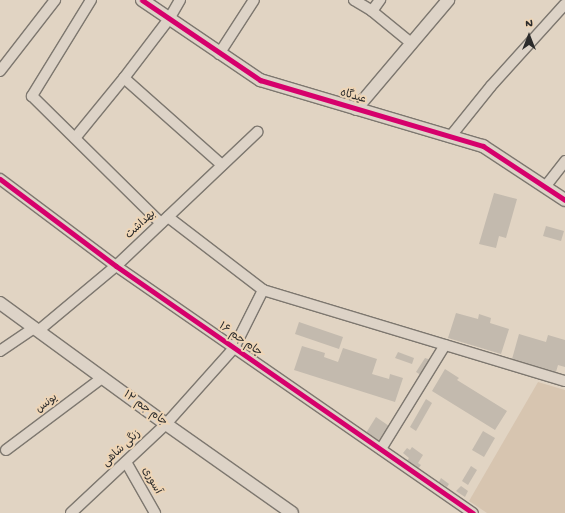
<!DOCTYPE html>
<meta charset="utf-8">
<style>
body{margin:0}
#map{position:relative;width:565px;height:513px;overflow:hidden;background:#e1d4c3;font-family:"Gochi Hand","Playpen Sans Arabic",sans-serif}
div>[style]{position:absolute}
.green>*{inset:0;background:#d7c5b0}
.building>*{inset:0;background:#c3baae}
.roads{filter:drop-shadow(1px 0 #7d776f) drop-shadow(-1px 0 #7d776f) drop-shadow(0 1px #7d776f) drop-shadow(0 -1px #7d776f)}
.minor>*{height:10px;margin:-5px;padding:0 5px;transform-origin:5px;border-radius:5px;background:#ddd3c7}
.tertiary>*{height:12px;margin:-6px;padding:0 6px;transform-origin:6px;border-radius:6px;background:#ddd3c7}
.cycleway>*{height:5px;margin:-2.5px;padding:0 2.5px;transform-origin:2.5px;border-radius:2.5px;background:#d6006c}
span{translate:-50% -50%;white-space:nowrap;text-align:center;line-height:1.15;-webkit-text-stroke:4px #eed5b6;paint-order:stroke}
.street-label{font-size:11px;color:#2b2b2b}
.north{position:absolute;left:509px;top:16px;width:40px;height:40px;-webkit-text-stroke:3px #eed5b6;paint-order:stroke;rotate:0deg;font-size:11px;font-weight:700;line-height:16px;text-align:center;color:#2b2b2b}
.north::after{content:'';display:block;margin:auto;width:14px;height:18px;background:#2b2b2b;clip-path:polygon(50% 0,100% 100%,50% 72%,0 100%)}
</style>
<div id="map">
<div class="green">
<i style="clip-path:polygon(538px 382px,565px 390px,565px 513px,487px 513px,469px 501px)"></i>
</div>
<div class="building">
<i style="clip-path:polygon(494px 193px,517px 199px,506px 238px,499px 236px,496px 248px,479px 244px)"></i>
<i style="clip-path:polygon(546px 226px,564px 231px,561px 241px,543px 236px)"></i>
<i style="clip-path:polygon(456px 313px,478px 319px,479px 314px,491px 318px,490px 323px,509px 329px,501px 354px,448px 338px)"></i>
<i style="clip-path:polygon(299px 322px,343px 337px,339px 349px,295px 334px)"></i>
<i style="clip-path:polygon(519px 334px,546px 342px,548px 335px,565px 340px,565px 367px,558px 365px,556px 372px,512px 359px)"></i>
<i style="clip-path:polygon(302px 346px,325px 353px,324px 357px,338px 362px,343px 348px,377px 359px,372px 374px,389px 379px,390px 374px,403px 378px,395px 402px,294px 370px)"></i>
<i style="clip-path:polygon(398px 352px,414px 358px,412px 364px,395px 358px)"></i>
<i style="clip-path:polygon(425px 358px,431px 360px,421px 375px,416px 372px)"></i>
<i style="clip-path:polygon(445px 369px,459px 378px,457px 380px,507px 411px,495px 430px,432px 391px)"></i>
<i style="clip-path:polygon(426px 399px,432px 403px,416px 431px,410px 427px)"></i>
<i style="clip-path:polygon(376px 417px,389px 426px,379px 441px,366px 433px)"></i>
<i style="clip-path:polygon(483px 431px,495px 438px,484px 457px,472px 450px)"></i>
<i style="clip-path:polygon(412px 447px,423px 455px,418px 463px,421px 465px,418px 469px,407px 461px,409px 458px,403px 453px,407px 448px,410px 450px)"></i>
<i style="clip-path:polygon(471px 466px,477px 470px,468px 485px,462px 481px)"></i>
<i style="clip-path:polygon(441px 478px,449px 484px,447px 487px,439px 482px)"></i>
<i style="clip-path:polygon(461px 486px,468px 491px,465px 497px,456px 491px)"></i>
</div>
<div class="roads">
<div class="minor">
<i style="left:91px;top:0;width:113px;rotate:121.6deg"></i>
<i style="left:32px;top:96px;width:181px;rotate:44.6deg"></i>
<i style="left:354px;top:0;width:21px;rotate:31deg"></i>
<i style="left:372px;top:11px;width:50px;rotate:39.4deg"></i>
<i style="left:372px;top:11px;width:14px;rotate:-54deg"></i>
<i style="left:219px;top:54px;width:64px;rotate:-57.1deg"></i>
<i style="left:0;top:71px;width:90px;rotate:-52.2deg"></i>
<i style="left:124px;top:78px;width:74px;rotate:-52.7deg"></i>
<i style="left:169px;top:19px;width:22px;rotate:-60deg"></i>
<i style="left:450px;top:137px;width:65px;rotate:-51.2deg"></i>
<i style="left:491px;top:86px;width:110px;rotate:-47.9deg"></i>
<i style="left:75px;top:138px;width:77px;rotate:-50.8deg"></i>
<i style="left:124px;top:78px;width:131px;rotate:41.6deg"></i>
<i style="left:0;top:179px;width:145px;rotate:36.9deg"></i>
<i style="left:116px;top:266px;width:434px;rotate:34.7deg"></i>
<i style="left:545px;top:187px;width:33px;rotate:-52deg"></i>
<i style="left:168px;top:217px;width:120px;rotate:37.5deg"></i>
<i style="left:263px;top:290px;width:315px;rotate:16.8deg"></i>
<i style="left:38px;top:331px;width:102px;rotate:-39.8deg"></i>
<i style="left:116px;top:266px;width:195px;rotate:-43.5deg"></i>
<i style="left:0;top:351px;width:41px;rotate:-34.1deg"></i>
<i style="left:381px;top:449px;width:122px;rotate:-58.4deg"></i>
<i style="left:6px;top:450px;width:120px;rotate:-36.9deg"></i>
<i style="left:126px;top:462px;width:59px;rotate:60.4deg"></i>
<i style="left:71px;top:513px;width:130px;rotate:-43.1deg"></i>
<i style="left:166px;top:424px;width:102px;rotate:-48.2deg"></i>
<i style="left:234px;top:348px;width:65px;rotate:-63.4deg"></i>
</div>
<div class="tertiary">
<i style="left:142px;top:0;width:143px;rotate:34.1deg"></i>
<i style="left:260px;top:80px;width:233px;rotate:16.5deg"></i>
<i style="left:483px;top:146px;width:98px;rotate:33.4deg"></i>
<i style="left:356px;top:109px;width:143px;rotate:-49.8deg"></i>
<i style="left:0;top:303px;width:205px;rotate:36.1deg"></i>
<i style="left:166px;top:424px;width:154px;rotate:35.2deg"></i>
</div>
</div>
<div class="cycleway">
<i style="left:142px;top:0;width:143px;rotate:34.1deg"></i>
<i style="left:260px;top:80px;width:233px;rotate:16.5deg"></i>
<i style="left:483px;top:146px;width:98px;rotate:33.4deg"></i>
<i style="left:0;top:179px;width:145px;rotate:36.9deg"></i>
<i style="left:116px;top:266px;width:434px;rotate:34.7deg"></i>
</div>
<div class="street-label">
<span style="left:353px;top:97px;rotate:17deg">عیدگاه</span>
<span style="left:141px;top:225px;rotate:-43deg">بهداشت</span>
<span style="left:240px;top:340px;rotate:35deg">جام جم ۱۶</span>
<span style="left:47px;top:404px;rotate:-37deg">یونس</span>
<span style="left:145px;top:409px;rotate:36deg">جام جم ۱۲</span>
<span style="left:122px;top:449px;rotate:-43deg">زنگی شاهی</span>
<span style="left:151px;top:481px;rotate:61deg">آسوری</span>
</div>
<div class="north">N</div>
</div>
